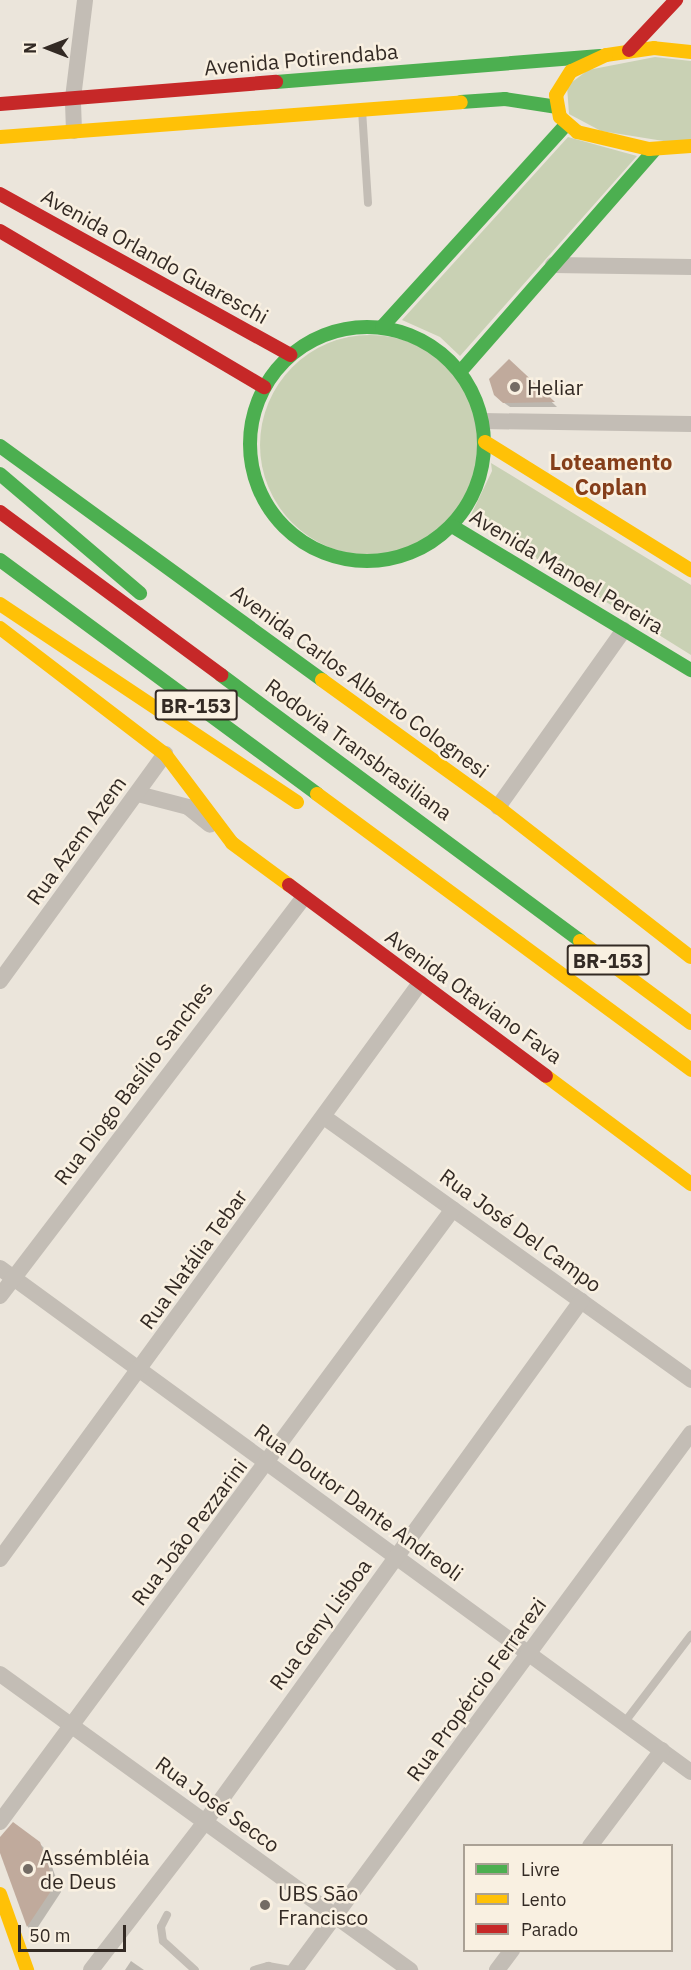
<!DOCTYPE html>
<meta charset="utf-8">
<style>
body{margin:0}
#map{position:relative;width:691px;height:1970px;overflow:hidden;background:#ebe5db;font-family:"IBM Plex Sans",sans-serif}
div>[style]{position:absolute}
.green>*{inset:0;background:#c9d1b4}
.round{border-radius:50%}
.shadow>*{inset:0;background:#0003}
.building>*{inset:0;background:#c0aa9c}
.lane>*{height:8px;margin:-4px;padding:0 4px;transform-origin:4px;border-radius:4px;background:#c3bdb5}
.street>*{height:16px;margin:-8px;padding:0 8px;transform-origin:8px;border-radius:8px;background:#c3bdb5}
.fast>*{height:14px;margin:-7px;padding:0 7px;transform-origin:7px;border-radius:7px;background:#4caf50}
.fast>.ring{margin:-7px;padding:0;box-sizing:content-box;background:none;border:14px solid #4caf50;border-radius:50%}
.slow>*{height:14px;margin:-7px;padding:0 7px;transform-origin:7px;border-radius:7px;background:#ffc107}
.jam>*{height:14px;margin:-7px;padding:0 7px;transform-origin:7px;border-radius:7px;background:#c62828}
.dots>*{width:16px;height:16px;translate:-50% -50%;box-sizing:border-box;border:3px solid #f9f0e1;border-radius:50%}
span{translate:-50% -50%;white-space:nowrap;text-align:center;line-height:1.15;-webkit-text-stroke:5px #f9f0e1;paint-order:stroke}
.shield-label span{padding:2px 4px;background:#f9f0e1;border:2px solid;border-radius:4px;-webkit-text-stroke-width:0}
.shield-label{font-size:20px;color:#332a24;font-weight:700}
.street-label{font-size:21px;color:#332a24}
.poi-label{font-size:21px;color:#332a24}
.left{translate:0 -50%;text-align:left}
.neighbourhood-label{font-size:22px;color:#853e1a;font-weight:700}
.legend{position:absolute;left:463px;top:1844px;width:210px;height:108px;box-sizing:border-box;background:#f9f0e1;border:2px solid #aaa195;margin:0;padding:8px 10px;list-style:none;font-size:18px;color:#332a24}
.legend li{display:flex;align-items:center;gap:12px;height:30px}
.legend b{width:30px;border:2px solid #aaa195}
.north{position:absolute;left:18px;top:18px;width:60px;height:60px;-webkit-text-stroke:4px #f9f0e1;paint-order:stroke;rotate:270deg;font-size:16px;font-weight:700;line-height:24px;text-align:center;color:#332a24}
.north::after{content:'';display:block;margin:auto;width:21px;height:27px;background:#332a24;clip-path:polygon(50% 0,100% 100%,50% 72%,0 100%)}
.scale{position:absolute;left:18px;top:1925px;width:108px;height:27px;box-sizing:border-box;border:3px solid #332a24;border-top:0;padding-left:8px;font-size:18px;line-height:21px;white-space:nowrap;color:#332a24;-webkit-text-stroke:4px #f9f0e1;paint-order:stroke}
</style>
<div id="map">
<div class="green">
<i style="clip-path:polygon(655px 57px,691px 61px,691px 140px,676px 143px,601px 131px,569px 114px,567px 86px,588px 70px)"></i>
<i style="clip-path:polygon(568px 137px,637px 156px,460px 356px,440px 337px,402px 320px)"></i>
<i class="round" style="left:260px;top:335px;width:220px;height:220px"></i>
<i style="clip-path:polygon(491px 463px,691px 585px,691px 655px,470px 517px,492px 471px)"></i>
</div>
<div class="shadow">
<i style="clip-path:polygon(509px 361px,557px 407px,510px 407px,500px 400px)"></i>
<i style="clip-path:polygon(0 1840px,39px 1843px,46px 1850px,61px 1892px,34px 1933px,28px 1927px)"></i>
<i style="clip-path:polygon(131px 1961px,144px 1970px,125px 1970px)"></i>
</div>
<div class="building">
<i style="clip-path:polygon(509px 359px,555px 402px,503px 403px,494px 395px,489px 379px)"></i>
<i style="clip-path:polygon(13px 1822px,40px 1842px,55px 1885px,27px 1927px,0 1853px,0 1837px)"></i>
</div>
<div class="lane">
<i style="left:362px;top:110px;width:93px;rotate:86.3deg"></i>
<i style="left:624px;top:1723px;width:111px;rotate:-52.7deg"></i>
<i style="left:167px;top:1915px;width:13px;rotate:117deg"></i>
<i style="left:161px;top:1927px;width:14px;rotate:82deg"></i>
<i style="left:163px;top:1941px;width:43px;rotate:42.2deg"></i>
<i style="left:254px;top:1970px;width:15px;rotate:-16deg"></i>
<i style="left:268px;top:1966px;width:23px;rotate:10deg"></i>
</div>
<div class="street">
<i style="left:74px;top:131px;width:33px;rotate:-92deg"></i>
<i style="left:73px;top:98px;width:99px;rotate:-83deg"></i>
<i style="left:553px;top:265px;width:138px;rotate:0.8deg"></i>
<i style="left:482px;top:421px;width:209px;rotate:0.8deg"></i>
<i style="left:138px;top:794px;width:52px;rotate:14.6deg"></i>
<i style="left:188px;top:807px;width:28px;rotate:39deg"></i>
<i style="left:498px;top:807px;width:217px;rotate:-54.6deg"></i>
<i style="left:0;top:981px;width:281px;rotate:-54deg"></i>
<i style="left:324px;top:1117px;width:452px;rotate:35.6deg"></i>
<i style="left:0;top:1268px;width:855px;rotate:36.11deg"></i>
<i style="left:0;top:1296px;width:499px;rotate:-52.7deg"></i>
<i style="left:0;top:1559px;width:713px;rotate:-53.9deg"></i>
<i style="left:0;top:1674px;width:506px;rotate:35.83deg"></i>
<i style="left:0;top:1822px;width:762px;rotate:-53.54deg"></i>
<i style="left:590px;top:1846px;width:120px;rotate:-53.1deg"></i>
<i style="left:91px;top:1970px;width:187px;rotate:-52.4deg"></i>
<i style="left:205px;top:1822px;width:643px;rotate:-54.18deg"></i>
<i style="left:295px;top:1970px;width:667px;rotate:-53.59deg"></i>
<i style="left:497px;top:1970px;width:25px;rotate:-53deg"></i>
</div>
<div class="fast">
<i style="left:276px;top:82px;width:325px;rotate:-4.6deg"></i>
<i style="left:461px;top:102px;width:44px;rotate:-3.9deg"></i>
<i style="left:505px;top:99px;width:53px;rotate:8.7deg"></i>
<i class="ring" style="left:250px;top:327px;width:220px;height:220px"></i>
<i style="left:382px;top:327px;width:273px;rotate:-47.7deg"></i>
<i style="left:460px;top:372px;width:296px;rotate:-48.8deg"></i>
<i style="left:0;top:446px;width:398px;rotate:36deg"></i>
<i style="left:0;top:474px;width:184px;rotate:40.4deg"></i>
<i style="left:452px;top:526px;width:279px;rotate:31.1deg"></i>
<i style="left:0;top:560px;width:394px;rotate:36.4deg"></i>
<i style="left:221px;top:675px;width:447px;rotate:36.5deg"></i>
</div>
<div class="slow">
<i style="left:691px;top:52px;width:37px;rotate:-174deg"></i>
<i style="left:654px;top:48px;width:49px;rotate:171.7deg"></i>
<i style="left:606px;top:55px;width:38px;rotate:155deg"></i>
<i style="left:571px;top:71px;width:28px;rotate:122deg"></i>
<i style="left:556px;top:95px;width:22px;rotate:80deg"></i>
<i style="left:560px;top:117px;width:23px;rotate:41deg"></i>
<i style="left:577px;top:132px;width:74px;rotate:13.3deg"></i>
<i style="left:649px;top:149px;width:42px;rotate:-4.1deg"></i>
<i style="left:0;top:137px;width:462px;rotate:-4.3deg"></i>
<i style="left:485px;top:442px;width:243px;rotate:31.9deg"></i>
<i style="left:0;top:604px;width:357px;rotate:33.7deg"></i>
<i style="left:0;top:628px;width:208px;rotate:37.4deg"></i>
<i style="left:165px;top:754px;width:111px;rotate:53deg"></i>
<i style="left:232px;top:843px;width:71px;rotate:36.4deg"></i>
<i style="left:322px;top:680px;width:217px;rotate:35.8deg"></i>
<i style="left:498px;top:807px;width:244px;rotate:37.9deg"></i>
<i style="left:317px;top:794px;width:465px;rotate:36.4deg"></i>
<i style="left:580px;top:941px;width:138px;rotate:36.5deg"></i>
<i style="left:546px;top:1076px;width:181px;rotate:36.7deg"></i>
<i style="left:0;top:1894px;width:81px;rotate:70.4deg"></i>
</div>
<div class="jam">
<i style="left:629px;top:50px;width:69px;rotate:-46.8deg"></i>
<i style="left:0;top:104px;width:277px;rotate:-4.6deg"></i>
<i style="left:0;top:194px;width:332px;rotate:29deg"></i>
<i style="left:0;top:231px;width:307px;rotate:30.6deg"></i>
<i style="left:0;top:512px;width:275px;rotate:36.4deg"></i>
<i style="left:289px;top:885px;width:320px;rotate:36.6deg"></i>
</div>
<div class="dots">
<i style="left:515px;top:387px;background:#736b64"></i>
<i style="left:28px;top:1869px;background:#736b64"></i>
<i style="left:265px;top:1905px;background:#736b64"></i>
</div>
<div class="shield-label">
<span style="left:196px;top:705px">BR-153</span>
<span style="left:608px;top:960px">BR-153</span>
</div>
<div class="street-label">
<span style="left:301px;top:59px;rotate:-5deg">Avenida Potirendaba</span>
<span style="left:155px;top:256px;rotate:29deg">Avenida Orlando Guareschi</span>
<span style="left:567px;top:571px;rotate:31deg">Avenida Manoel Pereira</span>
<span style="left:360px;top:681px;rotate:36deg">Avenida Carlos Alberto Colognesi</span>
<span style="left:359px;top:749px;rotate:36deg">Rodovia Transbrasiliana</span>
<span style="left:76px;top:840px;rotate:-54deg">Rua Azem Azem</span>
<span style="left:474px;top:996px;rotate:36deg">Avenida Otaviano Fava</span>
<span style="left:133px;top:1083px;rotate:-53deg">Rua Diogo Basílio Sanches</span>
<span style="left:521px;top:1230px;rotate:36deg">Rua José Del Campo</span>
<span style="left:193px;top:1259px;rotate:-54deg">Rua Natália Tebar</span>
<span style="left:359px;top:1502px;rotate:36deg">Rua Doutor Dante Andreoli</span>
<span style="left:189px;top:1532px;rotate:-53deg">Rua João Pezzarini</span>
<span style="left:320px;top:1624px;rotate:-54deg">Rua Geny Lisboa</span>
<span style="left:476px;top:1689px;rotate:-54deg">Rua Propércio Ferrarezi</span>
<span style="left:218px;top:1804px;rotate:36deg">Rua José Secco</span>
</div>
<div class="poi-label">
<span class="left" style="left:527px;top:387px">Heliar</span>
<span class="left" style="left:40px;top:1869px">Assémbléia<br>de Deus</span>
<span class="left" style="left:278px;top:1905px">UBS São<br>Francisco</span>
</div>
<div class="neighbourhood-label">
<span style="left:611px;top:474px">Loteamento<br>Coplan</span>
</div>
<ul class="legend">
<li><b style="height:8px;background:#4caf50"></b>Livre</li>
<li><b style="height:8px;background:#ffc107"></b>Lento</li>
<li><b style="height:8px;background:#c62828"></b>Parado</li>
</ul>
<div class="north">N</div>
<div class="scale">50 m</div>
</div>
